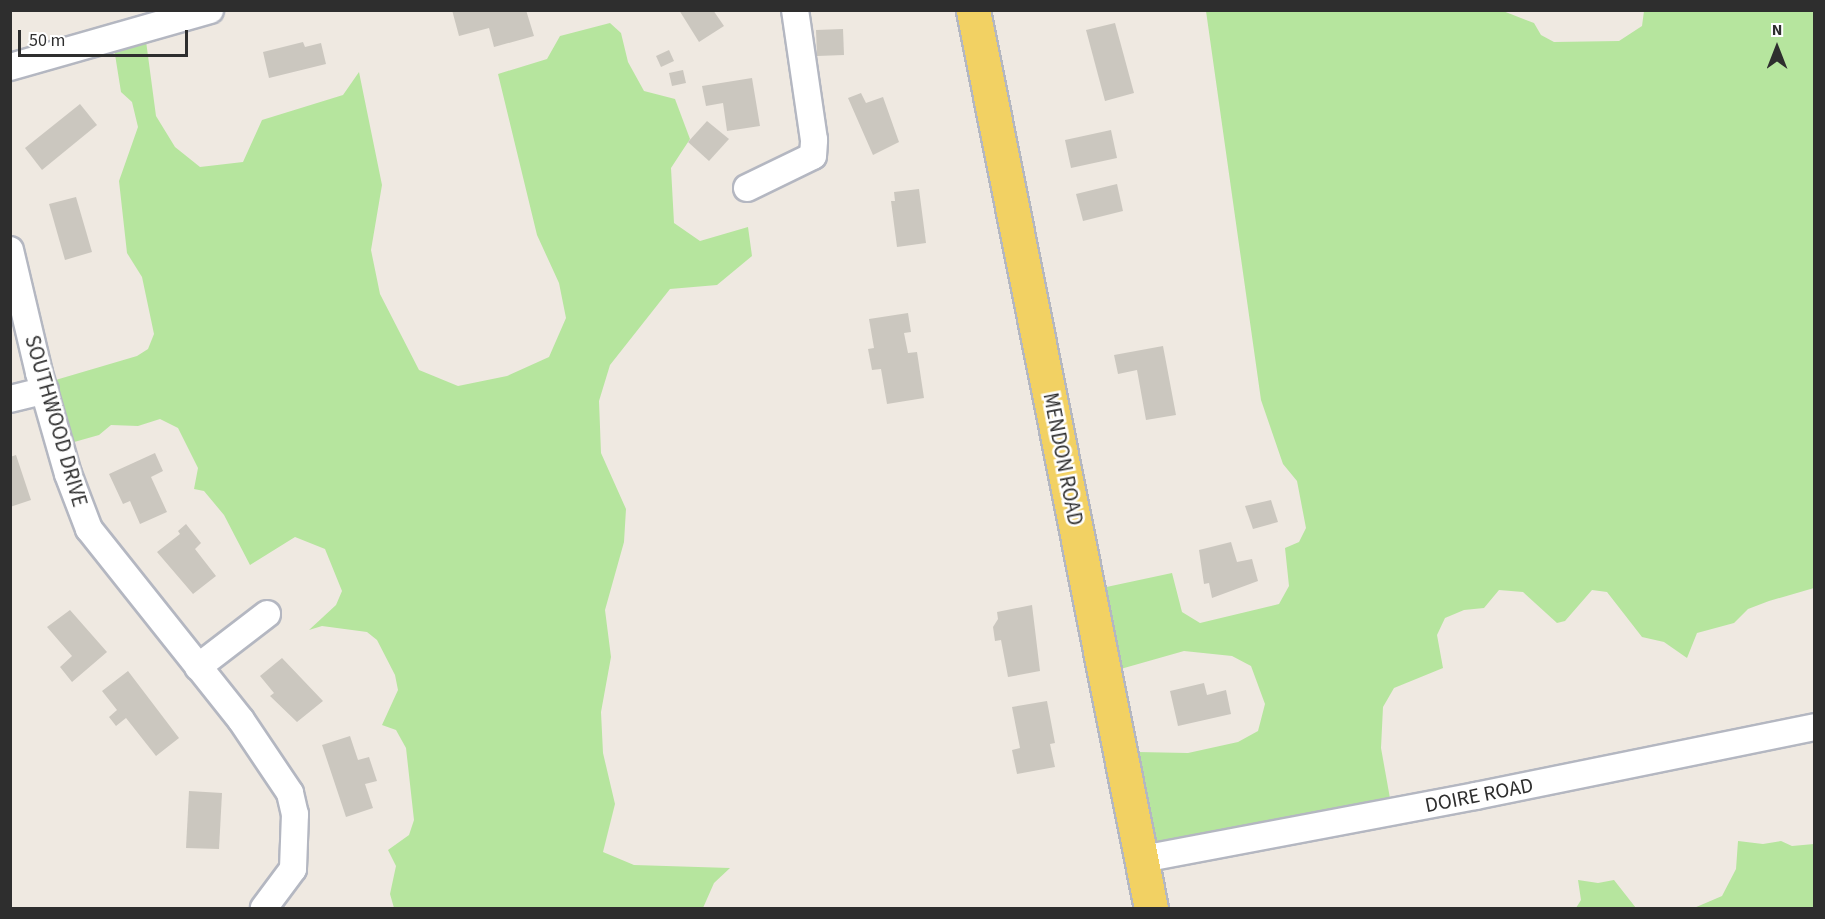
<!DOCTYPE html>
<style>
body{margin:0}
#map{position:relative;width:1825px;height:919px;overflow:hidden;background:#efe9e1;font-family:"Source Sans 3",sans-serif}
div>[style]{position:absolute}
.green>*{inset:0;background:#b6e59e}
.building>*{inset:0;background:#cbc7bf}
.roads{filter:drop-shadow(2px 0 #b4b7c1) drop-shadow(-2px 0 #b4b7c1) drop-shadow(0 2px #b4b7c1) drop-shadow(0 -2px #b4b7c1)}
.street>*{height:26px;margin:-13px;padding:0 13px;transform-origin:13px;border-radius:13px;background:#fff}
.primary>*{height:33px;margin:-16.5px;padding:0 16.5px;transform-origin:16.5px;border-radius:16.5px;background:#f2d163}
span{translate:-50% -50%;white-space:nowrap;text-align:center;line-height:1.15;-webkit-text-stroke:5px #fff;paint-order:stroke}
.street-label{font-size:21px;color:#2e2e2e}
.frame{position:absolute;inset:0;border:12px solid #2e2e2e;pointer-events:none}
.north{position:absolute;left:1747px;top:18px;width:60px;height:60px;-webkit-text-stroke:4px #fff;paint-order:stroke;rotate:0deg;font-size:16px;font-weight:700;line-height:24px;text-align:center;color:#2e2e2e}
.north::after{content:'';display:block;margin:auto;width:21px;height:27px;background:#2e2e2e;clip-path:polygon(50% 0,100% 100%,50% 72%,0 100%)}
.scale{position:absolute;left:18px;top:30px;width:170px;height:27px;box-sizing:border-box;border:3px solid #2e2e2e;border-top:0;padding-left:8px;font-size:18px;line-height:21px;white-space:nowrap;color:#2e2e2e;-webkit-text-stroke:4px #fff;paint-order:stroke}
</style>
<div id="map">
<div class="green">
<i style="clip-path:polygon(1206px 11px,1503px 11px,1534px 23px,1541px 35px,1554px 42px,1619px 41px,1642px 26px,1644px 11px,1814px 11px,1814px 588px,1769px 601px,1748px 609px,1734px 623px,1697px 633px,1687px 658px,1664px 642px,1642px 637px,1607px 592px,1592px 590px,1565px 621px,1557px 623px,1523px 592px,1499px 590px,1484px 608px,1464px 610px,1445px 618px,1437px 635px,1443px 668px,1394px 688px,1383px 707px,1381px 748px,1393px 815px,1153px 865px,1137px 752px,1188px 753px,1238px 742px,1258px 731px,1265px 704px,1251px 666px,1232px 656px,1184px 651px,1110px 672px,1083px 592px,1172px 573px,1182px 612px,1200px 623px,1279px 604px,1289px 586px,1285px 548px,1299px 542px,1306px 528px,1297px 481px,1283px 464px,1261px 400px)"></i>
<i style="clip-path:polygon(610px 23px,621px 33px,628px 62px,644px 91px,675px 99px,690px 139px,671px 168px,674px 223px,700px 241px,748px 227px,752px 256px,717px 285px,670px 289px,610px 365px,599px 401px,601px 453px,626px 509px,624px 542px,605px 610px,611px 657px,601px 712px,603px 753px,615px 804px,603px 852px,634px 865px,730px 868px,714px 883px,703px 908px,394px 908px,390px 894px,396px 866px,388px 850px,409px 835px,414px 820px,406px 748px,396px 730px,382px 725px,398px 690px,395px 675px,377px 640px,367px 632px,322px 626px,309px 630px,336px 605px,342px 591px,325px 549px,295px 537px,250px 565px,224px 515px,204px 491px,194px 489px,198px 468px,178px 428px,160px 419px,138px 426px,111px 425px,99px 435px,60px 446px,42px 384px,137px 356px,148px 349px,154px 334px,142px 277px,127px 253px,119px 181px,138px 127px,132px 102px,121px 92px,113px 42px,146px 41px,156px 116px,175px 147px,200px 167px,243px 162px,262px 120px,343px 95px,359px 72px,382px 185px,371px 250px,380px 294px,419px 370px,458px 386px,507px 376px,549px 357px,566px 318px,559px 283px,537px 235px,498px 74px,547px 59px,560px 36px)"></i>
<i style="clip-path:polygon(1738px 841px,1763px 844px,1781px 841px,1792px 846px,1814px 844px,1814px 908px,1694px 908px,1722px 896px,1736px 869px)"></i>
<i style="clip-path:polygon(1578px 880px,1598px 883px,1614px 880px,1636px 908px,1576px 908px,1581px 900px)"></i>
</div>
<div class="building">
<i style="clip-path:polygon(452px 10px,526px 10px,534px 36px,494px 47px,489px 28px,459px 36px)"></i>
<i style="clip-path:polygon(679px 10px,713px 10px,724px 26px,699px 42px)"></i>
<i style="clip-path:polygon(1115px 23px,1134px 93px,1105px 101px,1086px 30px)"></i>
<i style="clip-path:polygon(843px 29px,844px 55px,817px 56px,816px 30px)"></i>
<i style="clip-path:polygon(303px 42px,305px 47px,321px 43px,326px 64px,269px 78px,263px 52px)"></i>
<i style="clip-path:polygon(669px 50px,674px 61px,661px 67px,656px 56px)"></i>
<i style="clip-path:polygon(683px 70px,686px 83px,672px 86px,669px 73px)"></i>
<i style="clip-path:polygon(752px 78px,760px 126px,727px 131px,723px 103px,706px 106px,702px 86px)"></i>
<i style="clip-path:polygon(861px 93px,866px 103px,883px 97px,899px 142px,873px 155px,848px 98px)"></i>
<i style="clip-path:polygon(80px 104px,97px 125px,42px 170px,25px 148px)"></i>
<i style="clip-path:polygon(707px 121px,729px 139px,709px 161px,688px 142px)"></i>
<i style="clip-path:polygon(1111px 130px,1117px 158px,1071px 168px,1065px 140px)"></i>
<i style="clip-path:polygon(1117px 184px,1123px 211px,1083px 221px,1076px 194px)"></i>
<i style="clip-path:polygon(919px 189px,926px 243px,897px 247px,891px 201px,895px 201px,894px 192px)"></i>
<i style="clip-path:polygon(76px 197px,92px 252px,65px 260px,49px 204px)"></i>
<i style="clip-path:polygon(908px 313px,911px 332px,904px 333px,908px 353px,917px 352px,924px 398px,887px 404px,881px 369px,872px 370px,868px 349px,874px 348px,869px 319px)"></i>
<i style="clip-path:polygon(1163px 346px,1176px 415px,1146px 420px,1137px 370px,1118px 374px,1114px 355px)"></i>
<i style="clip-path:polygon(155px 453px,163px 471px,151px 477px,167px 512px,140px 524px,130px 501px,123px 504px,109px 474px)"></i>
<i style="clip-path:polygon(16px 455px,31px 500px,10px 507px,10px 457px)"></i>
<i style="clip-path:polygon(1271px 500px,1278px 522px,1253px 529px,1245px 506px)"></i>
<i style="clip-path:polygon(186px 524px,201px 543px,195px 549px,216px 576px,193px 594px,157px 552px,180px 534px,178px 531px)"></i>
<i style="clip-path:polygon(1231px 542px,1237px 562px,1252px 559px,1258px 581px,1212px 598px,1209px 583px,1204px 584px,1199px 550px)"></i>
<i style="clip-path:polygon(1032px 605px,1040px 671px,1008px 677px,1001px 640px,995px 641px,993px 627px,998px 619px,997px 612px)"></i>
<i style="clip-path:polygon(70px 610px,107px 652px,72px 682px,60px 667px,72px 656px,47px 627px)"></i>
<i style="clip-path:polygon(282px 658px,323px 701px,297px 722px,270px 696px,274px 693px,260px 676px)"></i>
<i style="clip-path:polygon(128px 671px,179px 738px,156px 756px,126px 718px,116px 726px,109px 717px,117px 710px,102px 691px)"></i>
<i style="clip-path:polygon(1204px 683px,1207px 695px,1226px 690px,1231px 714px,1178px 726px,1170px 691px)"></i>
<i style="clip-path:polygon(1047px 701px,1055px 743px,1050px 744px,1055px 767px,1017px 774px,1012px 750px,1020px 748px,1012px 707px)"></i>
<i style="clip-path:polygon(350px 736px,358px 760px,369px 757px,377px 781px,365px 784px,373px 808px,346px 817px,322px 745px)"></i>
<i style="clip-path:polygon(189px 791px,222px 793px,219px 849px,186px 848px)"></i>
</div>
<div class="roads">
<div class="street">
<i style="left:10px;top:67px;width:208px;rotate:-15.9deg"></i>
<i style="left:747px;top:188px;width:73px;rotate:-25.9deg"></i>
<i style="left:813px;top:156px;width:16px;rotate:-86deg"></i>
<i style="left:814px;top:140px;width:131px;rotate:-98.3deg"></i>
<i style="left:10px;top:250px;width:126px;rotate:76.7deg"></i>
<i style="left:39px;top:373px;width:105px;rotate:74deg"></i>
<i style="left:68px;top:474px;width:59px;rotate:69.1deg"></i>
<i style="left:89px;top:529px;width:244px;rotate:51.5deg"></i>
<i style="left:241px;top:720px;width:88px;rotate:56.1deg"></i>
<i style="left:290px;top:793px;width:22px;rotate:77deg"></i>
<i style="left:295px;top:814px;width:55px;rotate:92.1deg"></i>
<i style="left:293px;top:869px;width:49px;rotate:126.6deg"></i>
<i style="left:10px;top:399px;width:36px;rotate:-14deg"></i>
<i style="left:198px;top:667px;width:87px;rotate:-37.5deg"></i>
<i style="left:1142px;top:859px;width:340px;rotate:-10.7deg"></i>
<i style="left:1476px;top:796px;width:345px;rotate:-11.5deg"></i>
</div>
<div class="primary">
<i style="left:973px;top:10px;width:915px;rotate:78.79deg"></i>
</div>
</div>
<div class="street-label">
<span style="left:56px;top:421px;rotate:74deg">SOUTHWOOD DRIVE</span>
<span style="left:1063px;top:459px;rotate:79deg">MENDON ROAD</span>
<span style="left:1479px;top:795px;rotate:-11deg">DOIRE ROAD</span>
</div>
<div class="frame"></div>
<div class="north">N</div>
<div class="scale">50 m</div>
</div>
